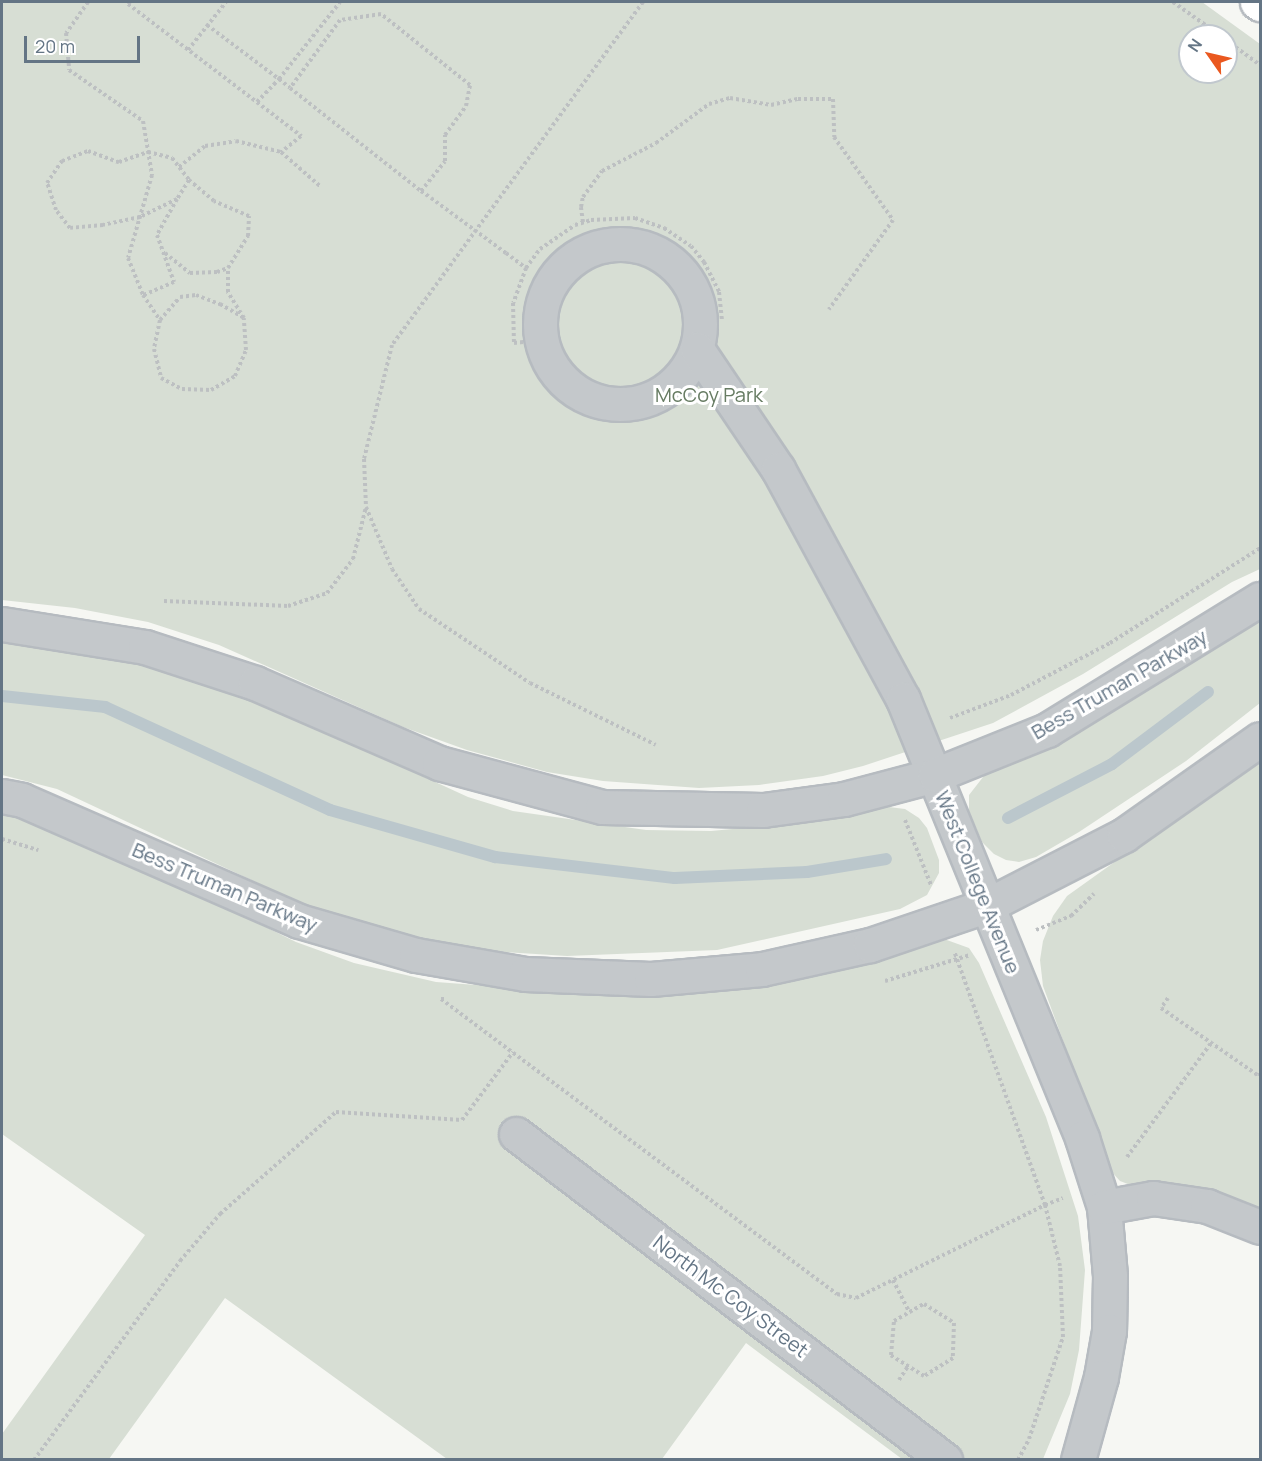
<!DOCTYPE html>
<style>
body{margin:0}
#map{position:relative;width:1262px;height:1461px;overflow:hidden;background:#f6f7f3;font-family:Manrope,sans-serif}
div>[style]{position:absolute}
.green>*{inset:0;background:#d7ded4}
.stream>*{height:12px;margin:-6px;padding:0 6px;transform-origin:6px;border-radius:6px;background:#bbc7cc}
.path>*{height:4px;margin-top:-2px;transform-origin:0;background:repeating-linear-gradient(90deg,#bdc0c2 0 3px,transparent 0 6px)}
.roads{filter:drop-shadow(2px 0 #b6bbc0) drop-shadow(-2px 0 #b6bbc0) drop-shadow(0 2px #b6bbc0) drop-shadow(0 -2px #b6bbc0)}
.street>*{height:33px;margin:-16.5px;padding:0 16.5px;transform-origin:16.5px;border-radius:16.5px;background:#c4c8cb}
.street>.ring{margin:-16.5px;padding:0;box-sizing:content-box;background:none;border:33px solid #c4c8cb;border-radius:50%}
.secondary>*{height:33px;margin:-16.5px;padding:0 16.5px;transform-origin:16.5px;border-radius:16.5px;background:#fff}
.path-bridge>*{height:4px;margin-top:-2px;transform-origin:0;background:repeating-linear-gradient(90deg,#bdc0c2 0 3px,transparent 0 6px)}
span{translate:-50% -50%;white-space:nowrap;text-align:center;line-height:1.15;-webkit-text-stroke:6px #fff;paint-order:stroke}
.park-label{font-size:20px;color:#677c63}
.street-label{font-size:20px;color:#647585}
.frame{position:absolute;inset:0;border:3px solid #647585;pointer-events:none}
.north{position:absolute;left:1178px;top:24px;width:60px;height:60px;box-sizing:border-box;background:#fff;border:2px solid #c1c8ce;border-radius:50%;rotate:304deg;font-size:16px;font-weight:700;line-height:24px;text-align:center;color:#647585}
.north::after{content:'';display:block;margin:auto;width:21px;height:27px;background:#ea581f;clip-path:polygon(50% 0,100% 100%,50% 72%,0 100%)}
.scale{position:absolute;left:24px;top:36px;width:116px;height:27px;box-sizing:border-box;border:3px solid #647585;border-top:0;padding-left:8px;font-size:18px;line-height:21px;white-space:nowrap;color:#647585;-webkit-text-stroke:4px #fff;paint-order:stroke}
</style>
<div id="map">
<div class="green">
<i style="clip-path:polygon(evenodd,2px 2px,1202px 2px,1260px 44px,1260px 569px,1232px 582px,1083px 674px,993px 723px,863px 766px,823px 776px,759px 785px,699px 788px,603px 781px,547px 772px,467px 750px,403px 727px,219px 645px,148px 622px,75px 608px,2px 600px,2px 2px,1190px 36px,1226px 36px,1226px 72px,1190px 72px,1190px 36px)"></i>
<i style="clip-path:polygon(1260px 616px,1260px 703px,1186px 761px,1079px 832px,1036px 857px,1019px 862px,1006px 860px,994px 854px,982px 842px,969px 811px,969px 795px,987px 772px,1059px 738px)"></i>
<i style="clip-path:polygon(2px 643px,129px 659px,197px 678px,276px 709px,468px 797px,513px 811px,646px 830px,711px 831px,808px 822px,889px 807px,905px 809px,919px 818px,927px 828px,939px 860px,939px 873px,927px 895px,900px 909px,717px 950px,567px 956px,473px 950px,409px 939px,328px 916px,57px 789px,2px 775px)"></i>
<i style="clip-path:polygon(1260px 758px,1260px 1213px,1133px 1186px,1120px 1181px,1111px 1171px,1043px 986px,1040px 960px,1043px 941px,1053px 916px,1067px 896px)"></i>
<i style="clip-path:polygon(2px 807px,119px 855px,296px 942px,354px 963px,436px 982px,609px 995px,696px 991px,776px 980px,944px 939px,969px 948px,979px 963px,1046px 1117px,1078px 1216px,1085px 1270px,1079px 1350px,1070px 1394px,1043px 1459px,902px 1459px,746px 1343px,662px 1459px,447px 1459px,225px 1298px,109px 1459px,2px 1459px,2px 1434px,145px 1235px,2px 1134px)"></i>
</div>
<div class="stream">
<i style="left:2px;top:696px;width:104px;rotate:6.1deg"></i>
<i style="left:105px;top:707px;width:247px;rotate:24.6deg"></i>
<i style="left:330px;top:810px;width:172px;rotate:15.9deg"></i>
<i style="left:495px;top:857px;width:181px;rotate:6.7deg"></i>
<i style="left:675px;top:878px;width:132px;rotate:-2.6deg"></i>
<i style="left:807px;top:872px;width:80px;rotate:-9.3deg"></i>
<i style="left:1008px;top:818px;width:117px;rotate:-27.4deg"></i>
<i style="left:1112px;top:764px;width:120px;rotate:-36.9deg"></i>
</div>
<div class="path">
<i style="left:88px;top:2px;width:38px;rotate:125deg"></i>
<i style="left:66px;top:33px;width:37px;rotate:85deg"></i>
<i style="left:69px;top:70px;width:90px;rotate:34.6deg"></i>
<i style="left:143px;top:121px;width:55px;rotate:80.5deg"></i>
<i style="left:152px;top:175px;width:86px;rotate:106.1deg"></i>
<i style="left:128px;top:258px;width:40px;rotate:68deg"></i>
<i style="left:130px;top:2px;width:3px;rotate:135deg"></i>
<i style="left:128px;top:4px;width:218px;rotate:37.3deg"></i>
<i style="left:301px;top:136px;width:26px;rotate:141deg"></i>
<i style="left:281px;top:152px;width:52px;rotate:41.1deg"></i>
<i style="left:643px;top:2px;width:425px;rotate:126.2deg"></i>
<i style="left:392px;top:345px;width:117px;rotate:103.8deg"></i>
<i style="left:364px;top:459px;width:48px;rotate:87.6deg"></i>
<i style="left:366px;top:507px;width:67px;rotate:67.2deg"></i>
<i style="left:392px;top:569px;width:48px;rotate:56deg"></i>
<i style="left:419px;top:609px;width:133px;rotate:33.7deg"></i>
<i style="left:530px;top:683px;width:140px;rotate:26.2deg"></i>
<i style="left:1173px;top:2px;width:59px;rotate:35.3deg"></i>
<i style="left:207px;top:25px;width:90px;rotate:36.9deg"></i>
<i style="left:279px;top:79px;width:98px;rotate:-51.6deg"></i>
<i style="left:1226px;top:40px;width:42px;rotate:36.3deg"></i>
<i style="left:188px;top:50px;width:61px;rotate:-51.6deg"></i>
<i style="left:257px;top:102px;width:32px;rotate:-46deg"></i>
<i style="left:279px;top:79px;width:14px;rotate:39deg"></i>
<i style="left:290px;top:88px;width:167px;rotate:38.2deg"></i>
<i style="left:421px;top:191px;width:38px;rotate:-51deg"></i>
<i style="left:445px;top:161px;width:26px;rotate:-90deg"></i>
<i style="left:445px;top:135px;width:36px;rotate:-54deg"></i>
<i style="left:466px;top:106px;width:21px;rotate:-79deg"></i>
<i style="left:470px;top:85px;width:114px;rotate:-141.4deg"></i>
<i style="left:381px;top:14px;width:41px;rotate:171.7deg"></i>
<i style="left:340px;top:20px;width:84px;rotate:126.3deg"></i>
<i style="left:179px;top:167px;width:33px;rotate:-39deg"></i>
<i style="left:205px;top:146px;width:31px;rotate:-9deg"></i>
<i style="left:236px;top:141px;width:46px;rotate:13.7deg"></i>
<i style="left:421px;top:191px;width:12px;rotate:35deg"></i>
<i style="left:177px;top:199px;width:41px;rotate:119.1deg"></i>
<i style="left:157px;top:235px;width:50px;rotate:70.1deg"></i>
<i style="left:174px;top:282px;width:34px;rotate:157deg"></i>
<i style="left:143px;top:295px;width:30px;rotate:56deg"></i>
<i style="left:160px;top:320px;width:30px;rotate:102deg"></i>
<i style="left:154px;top:349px;width:30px;rotate:76deg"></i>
<i style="left:161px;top:378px;width:24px;rotate:28deg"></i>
<i style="left:182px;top:389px;width:29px;rotate:2deg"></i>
<i style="left:211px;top:390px;width:28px;rotate:-30deg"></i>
<i style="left:235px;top:376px;width:28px;rotate:-67deg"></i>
<i style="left:246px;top:350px;width:32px;rotate:-94deg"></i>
<i style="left:244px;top:318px;width:31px;rotate:-122deg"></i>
<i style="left:228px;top:292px;width:24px;rotate:-90deg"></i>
<i style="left:228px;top:268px;width:38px;rotate:-58deg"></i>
<i style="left:248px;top:236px;width:20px;rotate:-87deg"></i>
<i style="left:249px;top:216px;width:38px;rotate:-157deg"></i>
<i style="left:214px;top:201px;width:33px;rotate:-140deg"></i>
<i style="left:189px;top:180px;width:22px;rotate:122deg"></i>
<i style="left:177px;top:199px;width:41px;rotate:154.1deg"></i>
<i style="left:140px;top:217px;width:38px;rotate:168deg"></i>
<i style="left:103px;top:225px;width:33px;rotate:175deg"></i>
<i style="left:70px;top:228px;width:23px;rotate:-128deg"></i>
<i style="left:56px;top:210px;width:28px;rotate:-108deg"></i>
<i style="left:47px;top:183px;width:27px;rotate:-56deg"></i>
<i style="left:62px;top:161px;width:28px;rotate:-21deg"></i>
<i style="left:88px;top:151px;width:33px;rotate:20deg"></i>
<i style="left:119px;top:162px;width:31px;rotate:-19deg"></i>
<i style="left:148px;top:152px;width:25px;rotate:14deg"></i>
<i style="left:172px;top:158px;width:28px;rotate:52deg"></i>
<i style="left:583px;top:222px;width:15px;rotate:-98deg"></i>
<i style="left:581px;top:207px;width:10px;rotate:-79deg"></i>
<i style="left:583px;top:197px;width:32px;rotate:-54deg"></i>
<i style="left:602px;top:171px;width:61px;rotate:-27.4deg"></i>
<i style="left:656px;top:143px;width:66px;rotate:-36.3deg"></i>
<i style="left:709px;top:104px;width:22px;rotate:-16deg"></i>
<i style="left:730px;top:98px;width:42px;rotate:9.7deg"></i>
<i style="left:771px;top:105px;width:28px;rotate:-13deg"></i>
<i style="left:798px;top:99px;width:35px"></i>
<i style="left:833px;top:99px;width:38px;rotate:88deg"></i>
<i style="left:834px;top:137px;width:102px;rotate:54.6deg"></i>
<i style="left:893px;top:220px;width:110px;rotate:125.7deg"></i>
<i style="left:165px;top:253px;width:32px;rotate:39deg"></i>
<i style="left:190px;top:273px;width:27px;rotate:-2deg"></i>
<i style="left:217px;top:272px;width:12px;rotate:-20deg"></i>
<i style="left:506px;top:253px;width:25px;rotate:37deg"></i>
<i style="left:526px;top:268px;width:37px;rotate:110deg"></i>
<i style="left:513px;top:303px;width:40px;rotate:88.6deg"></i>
<i style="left:514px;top:343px;width:28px;rotate:-6deg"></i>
<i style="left:526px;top:268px;width:24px;rotate:-54deg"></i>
<i style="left:540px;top:249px;width:42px;rotate:-34.4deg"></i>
<i style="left:575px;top:225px;width:17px;rotate:-17deg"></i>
<i style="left:591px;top:220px;width:44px;rotate:-2.6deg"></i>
<i style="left:635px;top:218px;width:31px;rotate:19deg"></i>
<i style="left:664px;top:228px;width:32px;rotate:34deg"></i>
<i style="left:691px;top:246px;width:21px;rotate:51deg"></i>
<i style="left:704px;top:262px;width:34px;rotate:63deg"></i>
<i style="left:719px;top:292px;width:30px;rotate:84deg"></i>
<i style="left:160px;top:320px;width:30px;rotate:-49deg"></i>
<i style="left:180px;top:297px;width:16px;rotate:-7deg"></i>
<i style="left:196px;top:295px;width:26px;rotate:21deg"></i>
<i style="left:220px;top:304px;width:28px;rotate:30deg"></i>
<i style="left:164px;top:601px;width:124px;rotate:2.3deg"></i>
<i style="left:288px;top:606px;width:41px;rotate:-18.4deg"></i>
<i style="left:327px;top:593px;width:43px;rotate:-52.6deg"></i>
<i style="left:353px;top:559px;width:54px;rotate:-76deg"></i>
<i style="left:950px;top:718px;width:65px;rotate:-20.7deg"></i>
<i style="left:1011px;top:695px;width:112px;rotate:-27.7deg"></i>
<i style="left:1110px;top:643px;width:178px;rotate:-32.3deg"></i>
<i style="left:905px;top:820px;width:70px;rotate:68.2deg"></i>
<i style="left:2px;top:839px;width:38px;rotate:17deg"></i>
<i style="left:1036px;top:930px;width:38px;rotate:-22deg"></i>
<i style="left:1071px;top:916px;width:32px;rotate:-44deg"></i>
<i style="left:885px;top:981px;width:89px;rotate:-17deg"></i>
<i style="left:1168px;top:998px;width:12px;rotate:125deg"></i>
<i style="left:1161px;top:1008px;width:119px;rotate:34.8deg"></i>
<i style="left:1259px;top:1076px;width:3px;rotate:-72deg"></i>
<i style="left:444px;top:999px;width:3px;rotate:180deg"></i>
<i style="left:441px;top:999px;width:494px;rotate:36.7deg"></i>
<i style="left:837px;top:1294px;width:19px;rotate:12deg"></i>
<i style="left:856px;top:1298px;width:211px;rotate:-26.2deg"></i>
<i style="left:1045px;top:1205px;width:268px;rotate:-109.7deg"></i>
<i style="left:1127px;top:1157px;width:142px;rotate:-53.6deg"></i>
<i style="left:893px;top:1280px;width:36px;rotate:63deg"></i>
<i style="left:924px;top:1304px;width:36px;rotate:32deg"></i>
<i style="left:954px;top:1323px;width:35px;rotate:92deg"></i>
<i style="left:953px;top:1358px;width:34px;rotate:148deg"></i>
<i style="left:924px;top:1376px;width:39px;rotate:-148deg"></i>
<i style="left:891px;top:1355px;width:34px;rotate:-85deg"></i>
<i style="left:894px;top:1321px;width:34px;rotate:-30deg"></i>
<i style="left:899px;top:1380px;width:17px;rotate:-57deg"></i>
<i style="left:34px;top:1460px;width:247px;rotate:-53.7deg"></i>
<i style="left:180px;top:1261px;width:62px;rotate:-49.6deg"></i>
<i style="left:220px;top:1214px;width:154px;rotate:-41.3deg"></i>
<i style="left:336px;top:1112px;width:126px;rotate:3.6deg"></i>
<i style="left:462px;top:1120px;width:85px;rotate:-53.1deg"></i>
<i style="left:1018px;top:1460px;width:24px;rotate:-62deg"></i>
<i style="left:1029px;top:1439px;width:108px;rotate:-71.6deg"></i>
<i style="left:1063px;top:1337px;width:71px;rotate:-92.4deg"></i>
<i style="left:1060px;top:1266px;width:63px;rotate:-103.8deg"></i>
<i style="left:1045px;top:1205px;width:19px;rotate:-21deg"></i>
</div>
<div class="roads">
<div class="street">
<i class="ring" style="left:540px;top:244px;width:127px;height:127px"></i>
<i style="left:697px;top:349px;width:145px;rotate:56deg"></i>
<i style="left:778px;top:469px;width:262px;rotate:61.5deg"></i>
<i style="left:903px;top:699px;width:474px;rotate:67.8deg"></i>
<i style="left:1082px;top:1138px;width:72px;rotate:72.3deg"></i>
<i style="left:1104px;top:1207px;width:69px;rotate:85deg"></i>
<i style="left:1110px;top:1276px;width:55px;rotate:91deg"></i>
<i style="left:1109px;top:1331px;width:47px;rotate:99.9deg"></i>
<i style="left:1101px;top:1377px;width:86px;rotate:105.5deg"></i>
<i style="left:2px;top:624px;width:145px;rotate:9.1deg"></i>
<i style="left:145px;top:647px;width:116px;rotate:18.1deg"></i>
<i style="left:255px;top:683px;width:201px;rotate:23.5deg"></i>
<i style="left:439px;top:763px;width:169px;rotate:15.1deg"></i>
<i style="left:602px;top:807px;width:161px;rotate:1.1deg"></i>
<i style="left:763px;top:810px;width:82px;rotate:-7.7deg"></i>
<i style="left:844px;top:799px;width:94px;rotate:-14.8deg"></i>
<i style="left:935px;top:775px;width:121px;rotate:-21.9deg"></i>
<i style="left:1047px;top:730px;width:250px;rotate:-31.6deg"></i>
<i style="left:2px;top:796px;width:20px;rotate:11deg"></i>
<i style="left:22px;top:800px;width:302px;rotate:23.6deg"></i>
<i style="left:299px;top:921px;width:122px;rotate:16.2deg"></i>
<i style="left:416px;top:955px;width:111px;rotate:9.9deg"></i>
<i style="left:525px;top:974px;width:126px;rotate:2.3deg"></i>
<i style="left:651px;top:979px;width:111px;rotate:-5.1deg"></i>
<i style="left:762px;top:969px;width:111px;rotate:-12.5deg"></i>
<i style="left:870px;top:945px;width:125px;rotate:-18.7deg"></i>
<i style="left:988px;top:905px;width:153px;rotate:-27.2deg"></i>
<i style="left:1124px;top:835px;width:166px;rotate:-35.2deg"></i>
<i style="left:516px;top:1134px;width:539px;rotate:37.23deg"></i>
<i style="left:1104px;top:1207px;width:50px;rotate:-10.4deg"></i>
<i style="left:1153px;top:1198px;width:55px;rotate:8.4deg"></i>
<i style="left:1207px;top:1206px;width:57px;rotate:21.6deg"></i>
</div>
<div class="secondary">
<i style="left:1257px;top:2px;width:4px;rotate:34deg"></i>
</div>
</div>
<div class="path-bridge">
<i style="left:431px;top:198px;width:93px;rotate:36.3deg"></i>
</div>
<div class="park-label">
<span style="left:709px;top:394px">McCoy Park</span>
</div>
<div class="street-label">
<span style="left:1119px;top:684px;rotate:-30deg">Bess Truman Parkway</span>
<span style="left:978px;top:882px;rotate:68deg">West College Avenue</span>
<span style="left:225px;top:887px;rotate:23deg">Bess Truman Parkway</span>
<span style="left:731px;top:1296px;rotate:37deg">North Mc Coy Street</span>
</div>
<div class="frame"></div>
<div class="north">N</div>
<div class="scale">20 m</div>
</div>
